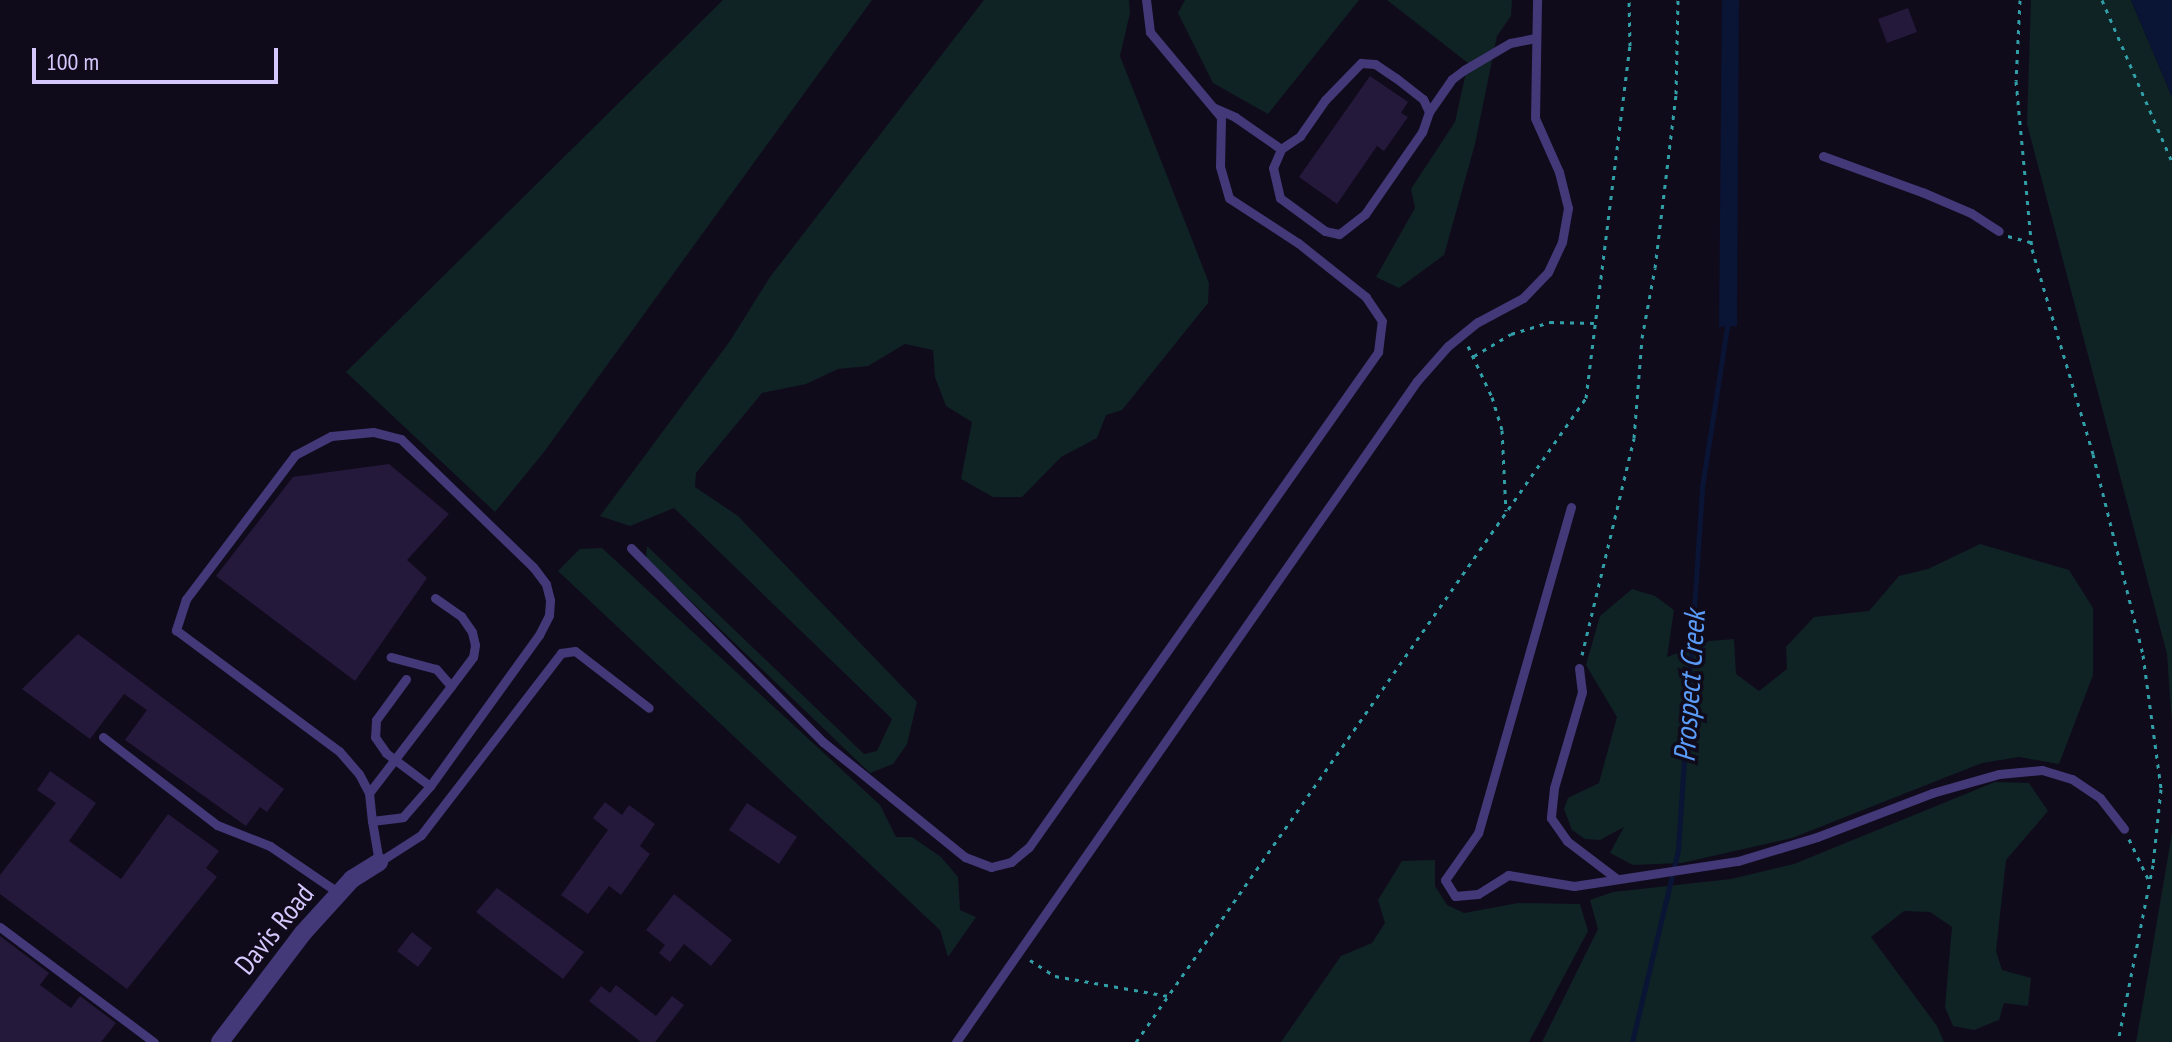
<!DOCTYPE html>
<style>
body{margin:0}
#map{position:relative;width:2172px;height:1042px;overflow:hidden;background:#100b1b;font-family:"PT Sans Narrow",sans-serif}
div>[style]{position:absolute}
.green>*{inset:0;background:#0f2224}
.water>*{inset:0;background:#0a1435}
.stream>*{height:5px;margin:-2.5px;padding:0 2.5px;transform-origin:2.5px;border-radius:2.5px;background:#0a1435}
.building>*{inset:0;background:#24183b}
.path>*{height:3px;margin-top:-1.5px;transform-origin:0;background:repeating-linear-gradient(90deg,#319fa7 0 4px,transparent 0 10px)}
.lane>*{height:9px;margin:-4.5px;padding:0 4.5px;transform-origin:4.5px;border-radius:4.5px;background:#433878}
.street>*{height:18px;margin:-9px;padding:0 9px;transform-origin:9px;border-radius:9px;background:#433878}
span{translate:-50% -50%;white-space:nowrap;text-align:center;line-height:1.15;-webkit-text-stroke:7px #100b1b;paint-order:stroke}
.street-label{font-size:28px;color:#d4c8fd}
.water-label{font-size:30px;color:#5a9bf8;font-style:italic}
.scale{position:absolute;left:32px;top:48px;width:246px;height:36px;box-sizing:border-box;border:4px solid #d4c8fd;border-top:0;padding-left:10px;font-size:24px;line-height:28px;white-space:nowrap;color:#d4c8fd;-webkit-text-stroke:6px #100b1b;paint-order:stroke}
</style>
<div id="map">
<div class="green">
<i style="clip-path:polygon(723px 0,872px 0,544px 452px,495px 512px,346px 372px)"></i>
<i style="clip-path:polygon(984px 0,1129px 0,1130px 13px,1120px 56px,1209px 283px,1208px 303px,1122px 410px,1106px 415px,1097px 438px,1061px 457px,1022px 497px,993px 497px,961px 479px,972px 422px,946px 406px,935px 377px,933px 350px,905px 344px,868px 366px,838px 369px,806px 384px,762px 393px,696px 473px,695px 487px,738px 516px,917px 702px,907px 744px,893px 764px,870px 773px,646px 558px,647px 546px,864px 754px,877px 751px,892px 719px,674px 508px,630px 526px,600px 516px,730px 341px,770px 277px)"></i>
<i style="clip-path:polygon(1185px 0,1359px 0,1268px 114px,1213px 83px,1178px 13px)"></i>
<i style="clip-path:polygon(1387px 0,1512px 0,1511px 16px,1497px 36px,1475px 144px,1444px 255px,1399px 288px,1376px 277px,1415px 208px,1411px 189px,1455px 122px,1468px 63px)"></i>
<i style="clip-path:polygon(2031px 0,2131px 0,2172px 97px,2172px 725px,2167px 654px,2027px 124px)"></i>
<i style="clip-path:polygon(1980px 544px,2069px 570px,2093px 608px,2093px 675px,2059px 764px,2019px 757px,1982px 763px,1792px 838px,1682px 863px,1633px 865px,1610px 853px,1624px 827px,1600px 840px,1585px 839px,1572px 830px,1564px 809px,1568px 798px,1599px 783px,1617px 717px,1586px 665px,1600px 616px,1632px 589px,1655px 596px,1674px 610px,1667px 657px,1709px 641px,1734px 639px,1736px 674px,1759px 691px,1787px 669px,1786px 647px,1814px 617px,1869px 611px,1899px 576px,1928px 569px)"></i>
<i style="clip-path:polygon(602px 548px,880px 805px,896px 837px,912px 837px,941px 857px,958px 877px,960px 910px,976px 917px,948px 957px,940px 930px,558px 571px,580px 549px)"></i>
<i style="clip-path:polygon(1995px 782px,2029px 783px,2048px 811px,2006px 860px,1996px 951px,2002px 970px,2031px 978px,2028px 1006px,2004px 1003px,1999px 1020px,1974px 1030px,1953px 1026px,1945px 1007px,1952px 927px,1930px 912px,1904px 911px,1871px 937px,1937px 1026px,1944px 1042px,1542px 1042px,1598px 929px,1590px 900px,1613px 892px,1731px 879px,1794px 864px)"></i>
<i style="clip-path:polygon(2172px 833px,2172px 1042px,2136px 1042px,2147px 980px)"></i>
<i style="clip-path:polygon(1435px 860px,1435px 886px,1447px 905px,1464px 913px,1518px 903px,1580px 904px,1588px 931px,1529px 1042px,1281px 1042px,1341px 956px,1372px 943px,1385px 923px,1378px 900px,1402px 861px)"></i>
</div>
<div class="water">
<i style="clip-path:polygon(1722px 0,1739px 0,1737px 326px,1719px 327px)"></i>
<i style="clip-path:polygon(2131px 0,2172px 0,2172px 97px)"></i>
</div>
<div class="stream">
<i style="left:1632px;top:1042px;width:197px;rotate:-76.5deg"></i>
<i style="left:1678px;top:850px;width:364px;rotate:-86.2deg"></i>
<i style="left:1702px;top:487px;width:162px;rotate:-81.1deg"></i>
</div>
<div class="building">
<i style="clip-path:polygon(1908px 8px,1917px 32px,1887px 43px,1878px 19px)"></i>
<i style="clip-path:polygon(1370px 76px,1408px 102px,1401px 113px,1408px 117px,1384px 151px,1377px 146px,1337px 204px,1299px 177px)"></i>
<i style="clip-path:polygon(389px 464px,449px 514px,407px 560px,427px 578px,355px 681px,216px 576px,293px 477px)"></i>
<i style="clip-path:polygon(78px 634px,284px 789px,267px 812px,260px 807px,246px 826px,125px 740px,147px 710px,124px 694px,90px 739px,22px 689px)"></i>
<i style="clip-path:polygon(50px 771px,96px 803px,69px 841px,121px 879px,168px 814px,219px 851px,206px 868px,217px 877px,127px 989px,0 894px,0 875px,56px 803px,37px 790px)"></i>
<i style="clip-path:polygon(605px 802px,622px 815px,629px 805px,655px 824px,640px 846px,650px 854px,621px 895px,609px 886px,588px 914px,561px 895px,608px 830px,593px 818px)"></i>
<i style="clip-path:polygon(747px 803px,797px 837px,779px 864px,729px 830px)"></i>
<i style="clip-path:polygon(497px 888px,584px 952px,563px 979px,476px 912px)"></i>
<i style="clip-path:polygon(674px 894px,732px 940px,711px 966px,684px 944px,670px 962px,659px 953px,665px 945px,646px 930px)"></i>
<i style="clip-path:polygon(412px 932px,432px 948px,418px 967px,397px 951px)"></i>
<i style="clip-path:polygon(0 936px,49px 973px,40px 985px,71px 1008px,80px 996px,116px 1023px,101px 1042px,0 1042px)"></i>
<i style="clip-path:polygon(616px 985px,656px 1016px,672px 996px,684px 1005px,655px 1042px,641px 1042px,589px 1001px,601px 986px,610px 993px)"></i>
</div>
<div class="path">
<i style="left:2020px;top:0;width:81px;rotate:92.8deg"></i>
<i style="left:2016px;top:81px;width:169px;rotate:84.6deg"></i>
<i style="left:2032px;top:249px;width:214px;rotate:73.4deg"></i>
<i style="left:2093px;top:454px;width:207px;rotate:76deg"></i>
<i style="left:2143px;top:655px;width:135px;rotate:82.3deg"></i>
<i style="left:2161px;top:789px;width:76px;rotate:96deg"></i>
<i style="left:2153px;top:865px;width:180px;rotate:101.2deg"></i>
<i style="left:2102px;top:0;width:176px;rotate:66.6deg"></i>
<i style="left:2008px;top:236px;width:24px;rotate:15deg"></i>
<i style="left:1468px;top:346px;width:56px;rotate:64.8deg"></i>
<i style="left:1492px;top:397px;width:34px;rotate:73deg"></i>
<i style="left:1502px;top:430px;width:81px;rotate:87.2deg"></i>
<i style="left:1474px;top:356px;width:43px;rotate:-30.7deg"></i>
<i style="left:1511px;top:334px;width:41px;rotate:-17.1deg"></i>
<i style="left:1550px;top:322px;width:44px;rotate:1.3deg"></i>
<i style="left:1582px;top:655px;width:223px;rotate:-76.5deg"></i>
<i style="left:1634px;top:438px;width:100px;rotate:-85.4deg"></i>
<i style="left:1642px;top:338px;width:71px;rotate:-79.5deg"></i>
<i style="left:1655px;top:268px;width:175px;rotate:-83.1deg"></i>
<i style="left:1676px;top:94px;width:94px;rotate:-88.8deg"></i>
<i style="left:2129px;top:839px;width:49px;rotate:64.5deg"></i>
<i style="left:1030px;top:960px;width:30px;rotate:33deg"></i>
<i style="left:1055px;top:976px;width:115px;rotate:10deg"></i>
<i style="left:1136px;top:1042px;width:786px;rotate:-55.06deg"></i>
<i style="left:1586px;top:398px;width:355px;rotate:-82.9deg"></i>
<i style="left:1630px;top:46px;width:46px;rotate:-91.2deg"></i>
</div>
<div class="lane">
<i style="left:1361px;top:63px;width:14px;rotate:4deg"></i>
<i style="left:1375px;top:64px;width:25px;rotate:34deg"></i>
<i style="left:1396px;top:78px;width:34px;rotate:38deg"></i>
<i style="left:1423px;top:99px;width:14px;rotate:65deg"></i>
<i style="left:1429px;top:112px;width:21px;rotate:109deg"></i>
<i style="left:1422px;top:132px;width:100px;rotate:124.8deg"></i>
<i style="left:1365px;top:214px;width:33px;rotate:142deg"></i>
<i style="left:1339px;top:234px;width:14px;rotate:-168deg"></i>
<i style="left:1325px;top:231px;width:56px;rotate:-143.7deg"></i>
<i style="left:1280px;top:198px;width:31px;rotate:-103deg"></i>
<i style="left:1273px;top:168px;width:21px;rotate:-67deg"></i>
<i style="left:1281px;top:149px;width:23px;rotate:-34deg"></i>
<i style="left:1300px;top:136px;width:44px;rotate:-55.2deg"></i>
<i style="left:1325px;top:100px;width:52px;rotate:-45.8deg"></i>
<i style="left:1215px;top:108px;width:22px;rotate:24deg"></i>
<i style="left:1235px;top:117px;width:56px;rotate:34.8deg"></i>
<i style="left:1429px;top:112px;width:40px;rotate:-55.1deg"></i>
<i style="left:1452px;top:79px;width:15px;rotate:-37deg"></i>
<i style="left:1464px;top:70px;width:53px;rotate:-30.4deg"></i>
<i style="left:1510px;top:43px;width:26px;rotate:-11deg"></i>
<i style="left:1823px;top:156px;width:105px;rotate:20deg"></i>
<i style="left:1922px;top:192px;width:53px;rotate:23.2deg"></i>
<i style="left:1971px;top:213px;width:33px;rotate:33deg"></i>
<i style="left:1571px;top:507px;width:339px;rotate:105.9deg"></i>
<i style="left:1478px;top:833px;width:57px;rotate:125.1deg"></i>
<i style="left:1445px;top:880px;width:19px;rotate:58deg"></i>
<i style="left:1455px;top:896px;width:23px;rotate:-5deg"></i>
<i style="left:1478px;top:894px;width:36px;rotate:-32deg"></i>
<i style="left:1508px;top:875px;width:67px;rotate:9.5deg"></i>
<i style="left:1574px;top:886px;width:166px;rotate:-8.7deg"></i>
<i style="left:1738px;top:861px;width:83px;rotate:-16.9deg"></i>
<i style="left:1817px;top:837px;width:123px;rotate:-20.9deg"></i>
<i style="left:1932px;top:793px;width:70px;rotate:-15.8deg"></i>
<i style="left:1999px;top:774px;width:43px;rotate:-5.3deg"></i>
<i style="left:2042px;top:770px;width:31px;rotate:17deg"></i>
<i style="left:2072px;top:779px;width:34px;rotate:34deg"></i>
<i style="left:2100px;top:798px;width:39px;rotate:52deg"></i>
<i style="left:631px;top:548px;width:273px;rotate:45.3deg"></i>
<i style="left:823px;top:742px;width:183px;rotate:39deg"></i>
<i style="left:965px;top:857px;width:28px;rotate:21deg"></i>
<i style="left:991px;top:867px;width:21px;rotate:-14deg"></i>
<i style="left:1011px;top:862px;width:23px;rotate:-40deg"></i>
<i style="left:1029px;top:847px;width:606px;rotate:-54.81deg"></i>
<i style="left:1378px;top:352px;width:31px;rotate:-83deg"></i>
<i style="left:1382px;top:321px;width:29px;rotate:-124deg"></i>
<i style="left:1366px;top:297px;width:87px;rotate:-141.5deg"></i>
<i style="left:1298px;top:243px;width:82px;rotate:-146.9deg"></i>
<i style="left:1229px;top:198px;width:33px;rotate:-106deg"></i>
<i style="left:1220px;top:166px;width:49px;rotate:-88.8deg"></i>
<i style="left:1221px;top:117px;width:111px;rotate:-129.9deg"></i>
<i style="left:1150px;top:32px;width:32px;rotate:-97deg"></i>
<i style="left:435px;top:598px;width:32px;rotate:35deg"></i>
<i style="left:461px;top:616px;width:19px;rotate:55deg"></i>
<i style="left:472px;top:632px;width:13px;rotate:77deg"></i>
<i style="left:475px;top:645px;width:12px;rotate:99deg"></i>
<i style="left:473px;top:657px;width:36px;rotate:127deg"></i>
<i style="left:1579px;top:668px;width:24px;rotate:83deg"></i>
<i style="left:1582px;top:692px;width:100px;rotate:106.3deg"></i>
<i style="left:1554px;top:788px;width:30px;rotate:96deg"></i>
<i style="left:1551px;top:818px;width:28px;rotate:55deg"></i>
<i style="left:1567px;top:841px;width:63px;rotate:37.2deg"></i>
<i style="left:406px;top:679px;width:51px;rotate:126.2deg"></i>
<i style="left:376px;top:720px;width:17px;rotate:93deg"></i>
<i style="left:375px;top:737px;width:19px;rotate:55deg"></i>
<i style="left:386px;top:753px;width:55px;rotate:36.9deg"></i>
<i style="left:103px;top:737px;width:144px;rotate:37.7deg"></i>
<i style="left:217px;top:825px;width:57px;rotate:21.6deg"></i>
<i style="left:270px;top:846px;width:83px;rotate:34.3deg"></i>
<i style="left:369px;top:793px;width:135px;rotate:-52.5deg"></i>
<i style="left:451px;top:686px;width:23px;rotate:-131deg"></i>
<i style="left:436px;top:669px;width:47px;rotate:-165.1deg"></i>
<i style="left:372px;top:821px;width:31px;rotate:-7deg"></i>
<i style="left:403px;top:817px;width:41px;rotate:-48.9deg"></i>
<i style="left:430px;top:786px;width:186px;rotate:-54.2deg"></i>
<i style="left:539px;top:635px;width:22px;rotate:-63deg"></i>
<i style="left:549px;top:615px;width:15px;rotate:-86deg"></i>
<i style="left:550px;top:600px;width:16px;rotate:-104deg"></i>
<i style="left:546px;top:584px;width:21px;rotate:-127deg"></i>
<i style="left:533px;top:567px;width:184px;rotate:-135.9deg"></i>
<i style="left:401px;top:439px;width:29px;rotate:-166deg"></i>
<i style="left:373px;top:432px;width:42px;rotate:174.6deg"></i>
<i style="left:331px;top:436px;width:41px;rotate:152.2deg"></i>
<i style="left:295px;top:455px;width:181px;rotate:127.1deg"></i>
<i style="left:186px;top:599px;width:33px;rotate:108deg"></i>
<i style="left:176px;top:630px;width:203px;rotate:36.6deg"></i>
<i style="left:339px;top:751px;width:30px;rotate:49deg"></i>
<i style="left:359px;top:774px;width:21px;rotate:62deg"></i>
<i style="left:369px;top:793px;width:28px;rotate:84deg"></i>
<i style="left:372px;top:821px;width:42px;rotate:80.3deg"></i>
<i style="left:379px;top:862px;width:50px;rotate:-32.7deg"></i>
<i style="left:421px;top:835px;width:230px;rotate:-52.4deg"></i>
<i style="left:561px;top:653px;width:14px;rotate:-8deg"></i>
<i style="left:575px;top:651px;width:93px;rotate:37.6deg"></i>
<i style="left:0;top:927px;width:192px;rotate:36.8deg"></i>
<i style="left:956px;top:1042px;width:806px;rotate:-55.11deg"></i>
<i style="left:1417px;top:381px;width:47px;rotate:-48.5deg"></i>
<i style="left:1448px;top:346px;width:38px;rotate:-39deg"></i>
<i style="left:1478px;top:322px;width:51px;rotate:-28.1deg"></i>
<i style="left:1523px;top:298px;width:36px;rotate:-46deg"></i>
<i style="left:1548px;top:272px;width:33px;rotate:-65deg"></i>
<i style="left:1562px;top:242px;width:35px;rotate:-80deg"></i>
<i style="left:1568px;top:208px;width:37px;rotate:-104deg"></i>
<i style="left:1559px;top:172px;width:59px;rotate:-114deg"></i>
<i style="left:1535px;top:118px;width:118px;rotate:-89deg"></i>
</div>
<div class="street">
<i style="left:220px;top:1042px;width:137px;rotate:-52.7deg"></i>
<i style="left:303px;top:933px;width:73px;rotate:-47.8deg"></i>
<i style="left:352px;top:879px;width:32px;rotate:-32deg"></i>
</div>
<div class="street-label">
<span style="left:274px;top:929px;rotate:-51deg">Davis Road</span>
</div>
<div class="water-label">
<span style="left:1689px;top:686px;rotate:-86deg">Prospect Creek</span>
</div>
<div class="scale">100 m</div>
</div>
